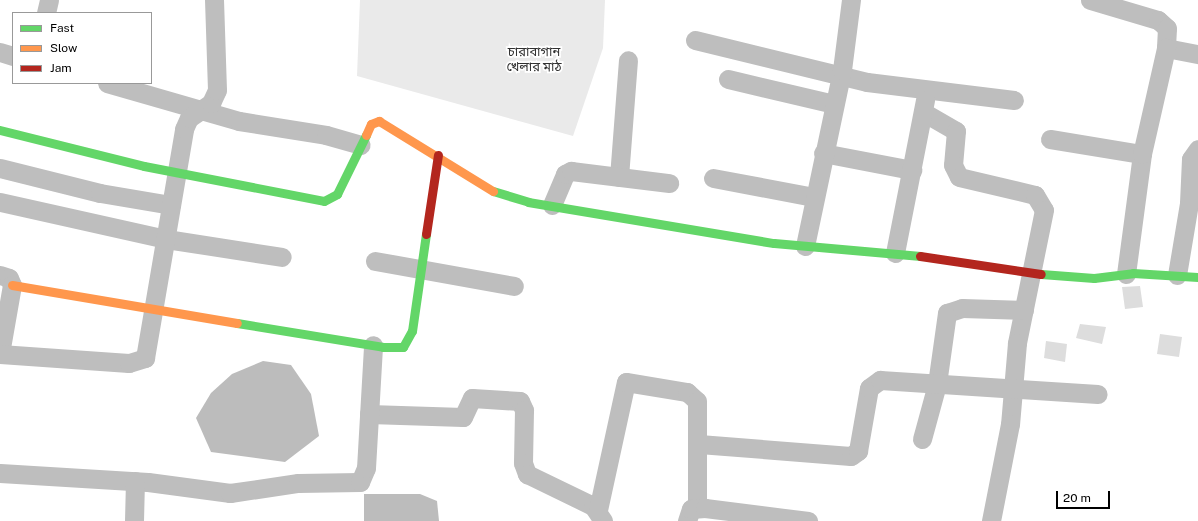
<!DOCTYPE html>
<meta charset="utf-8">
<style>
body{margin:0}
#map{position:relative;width:1198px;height:521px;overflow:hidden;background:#fff;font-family:"Public Sans","Noto Sans Bengali",sans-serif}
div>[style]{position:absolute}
.green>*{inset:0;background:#eaeaea}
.water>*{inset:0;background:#bcbcbc}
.building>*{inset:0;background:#ddd}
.street>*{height:19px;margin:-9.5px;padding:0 9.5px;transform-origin:9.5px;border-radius:9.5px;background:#bebebe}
.fast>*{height:9px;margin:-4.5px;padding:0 4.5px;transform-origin:4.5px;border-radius:4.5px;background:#63d668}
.slow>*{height:9px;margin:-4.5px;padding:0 4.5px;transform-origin:4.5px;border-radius:4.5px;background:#ff974d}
.jam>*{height:9px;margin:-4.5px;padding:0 4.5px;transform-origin:4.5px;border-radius:4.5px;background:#b3261e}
span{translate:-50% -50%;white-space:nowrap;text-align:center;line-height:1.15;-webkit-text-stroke:3.5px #fff;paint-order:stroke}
.park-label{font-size:13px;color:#303030}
.legend{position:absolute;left:12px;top:12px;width:140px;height:72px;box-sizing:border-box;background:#fff;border:1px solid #999;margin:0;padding:5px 7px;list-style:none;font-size:12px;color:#000}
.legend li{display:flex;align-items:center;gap:8px;height:20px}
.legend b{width:20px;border:1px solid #999}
.scale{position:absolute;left:1056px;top:491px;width:54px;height:18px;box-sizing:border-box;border:2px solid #000;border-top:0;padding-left:5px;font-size:12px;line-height:14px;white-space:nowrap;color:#000;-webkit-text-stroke:3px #fff;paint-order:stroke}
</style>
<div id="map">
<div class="green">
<i style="clip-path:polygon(360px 0,605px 0,603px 48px,573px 136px,357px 76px)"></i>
</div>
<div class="water">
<i style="clip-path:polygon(263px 361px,291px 365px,311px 394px,319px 436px,285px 462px,211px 452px,196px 418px,211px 393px,232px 374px)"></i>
<i style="clip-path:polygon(364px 494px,420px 494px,437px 501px,439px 521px,364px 521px)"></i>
</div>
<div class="building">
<i style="clip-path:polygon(1140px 286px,1143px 307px,1125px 309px,1122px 287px)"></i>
<i style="clip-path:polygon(1080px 324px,1106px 327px,1102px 344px,1076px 338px)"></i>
<i style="clip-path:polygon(1160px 334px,1182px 337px,1179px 357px,1157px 354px)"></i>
<i style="clip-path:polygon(1046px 341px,1067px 344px,1065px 362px,1044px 358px)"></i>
</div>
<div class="street">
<i style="left:1090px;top:0;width:71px;rotate:16.4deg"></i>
<i style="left:1158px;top:20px;width:12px;rotate:42deg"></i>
<i style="left:1167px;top:28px;width:20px;rotate:93deg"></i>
<i style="left:1166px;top:48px;width:33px;rotate:11deg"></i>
<i style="left:46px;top:13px;width:13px;rotate:-77deg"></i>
<i style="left:695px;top:40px;width:177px;rotate:13.7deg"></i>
<i style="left:867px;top:82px;width:148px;rotate:7deg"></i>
<i style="left:0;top:52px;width:14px;rotate:17deg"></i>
<i style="left:728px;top:79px;width:109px;rotate:13.3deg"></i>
<i style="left:107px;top:83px;width:137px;rotate:16.1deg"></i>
<i style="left:239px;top:121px;width:88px;rotate:9.1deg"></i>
<i style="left:326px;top:135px;width:36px;rotate:16deg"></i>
<i style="left:923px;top:112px;width:38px;rotate:30deg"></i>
<i style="left:956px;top:131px;width:34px;rotate:95deg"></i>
<i style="left:953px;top:165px;width:13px;rotate:63deg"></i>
<i style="left:959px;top:177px;width:78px;rotate:13.3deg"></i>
<i style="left:1035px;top:195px;width:17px;rotate:59deg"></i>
<i style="left:1044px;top:210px;width:136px;rotate:101.5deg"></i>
<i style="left:1017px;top:343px;width:81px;rotate:94.9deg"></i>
<i style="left:1010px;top:424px;width:99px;rotate:101.1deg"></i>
<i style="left:1050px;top:139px;width:93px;rotate:9.3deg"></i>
<i style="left:823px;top:153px;width:91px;rotate:10.8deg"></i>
<i style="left:0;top:168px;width:103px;rotate:14deg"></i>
<i style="left:100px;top:193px;width:72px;rotate:9.6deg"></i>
<i style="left:619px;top:177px;width:117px;rotate:-85.6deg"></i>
<i style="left:713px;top:178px;width:103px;rotate:10.7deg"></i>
<i style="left:0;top:202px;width:170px;rotate:12.6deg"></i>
<i style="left:166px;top:239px;width:117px;rotate:8.8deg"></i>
<i style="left:552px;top:205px;width:34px;rotate:-67deg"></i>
<i style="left:565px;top:174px;width:7px;rotate:-27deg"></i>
<i style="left:571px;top:171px;width:99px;rotate:7deg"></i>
<i style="left:805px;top:246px;width:180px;rotate:-78.1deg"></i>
<i style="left:842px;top:70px;width:71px;rotate:-82.7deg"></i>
<i style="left:895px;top:253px;width:156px;rotate:-78.9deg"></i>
<i style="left:375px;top:261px;width:141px;rotate:10.2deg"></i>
<i style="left:1126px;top:274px;width:121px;rotate:-82.4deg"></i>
<i style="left:1142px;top:154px;width:109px;rotate:-77.2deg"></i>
<i style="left:0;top:275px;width:9px;rotate:18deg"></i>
<i style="left:9px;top:278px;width:8px;rotate:67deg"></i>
<i style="left:12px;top:285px;width:70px;rotate:99.9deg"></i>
<i style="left:1177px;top:275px;width:73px;rotate:-80.5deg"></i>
<i style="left:1189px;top:203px;width:44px;rotate:-87.4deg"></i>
<i style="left:1191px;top:159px;width:12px;rotate:-55deg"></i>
<i style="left:0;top:354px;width:129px;rotate:4deg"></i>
<i style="left:129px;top:363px;width:17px;rotate:-17deg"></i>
<i style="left:145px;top:358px;width:232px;rotate:-80.3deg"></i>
<i style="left:184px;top:129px;width:12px;rotate:-66deg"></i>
<i style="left:189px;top:118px;width:27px;rotate:-34deg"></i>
<i style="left:211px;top:103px;width:14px;rotate:-65deg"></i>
<i style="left:217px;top:90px;width:90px;rotate:-91.9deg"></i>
<i style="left:369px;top:414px;width:94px;rotate:1.8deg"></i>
<i style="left:463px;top:417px;width:21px;rotate:-65deg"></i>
<i style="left:472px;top:398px;width:48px;rotate:3.6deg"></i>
<i style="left:520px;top:401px;width:10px;rotate:66deg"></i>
<i style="left:524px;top:410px;width:53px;rotate:91.1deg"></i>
<i style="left:523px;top:463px;width:12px;rotate:70deg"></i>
<i style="left:527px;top:474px;width:73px;rotate:25.9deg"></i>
<i style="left:593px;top:506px;width:18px;rotate:56deg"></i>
<i style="left:922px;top:439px;width:57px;rotate:-74.7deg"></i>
<i style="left:937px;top:384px;width:72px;rotate:-82deg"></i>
<i style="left:947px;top:313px;width:16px;rotate:-18deg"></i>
<i style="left:962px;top:308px;width:62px;rotate:1.8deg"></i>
<i style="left:699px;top:444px;width:152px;rotate:4.5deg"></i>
<i style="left:851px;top:456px;width:9px;rotate:-36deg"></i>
<i style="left:858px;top:451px;width:64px;rotate:-80.1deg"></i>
<i style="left:869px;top:388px;width:14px;rotate:-36deg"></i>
<i style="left:880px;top:380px;width:218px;rotate:3.7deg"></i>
<i style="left:0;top:473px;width:148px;rotate:3.5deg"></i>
<i style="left:148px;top:482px;width:83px;rotate:7.6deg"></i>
<i style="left:230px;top:493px;width:69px;rotate:-8.4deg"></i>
<i style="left:298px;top:483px;width:62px;rotate:-0.9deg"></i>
<i style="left:360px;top:482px;width:15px;rotate:-67deg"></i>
<i style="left:366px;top:468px;width:123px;rotate:-86.7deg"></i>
<i style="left:598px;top:510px;width:131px;rotate:-77.7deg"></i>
<i style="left:626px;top:382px;width:62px;rotate:9.3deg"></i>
<i style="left:687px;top:392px;width:13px;rotate:42deg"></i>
<i style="left:697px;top:401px;width:107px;rotate:90deg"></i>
<i style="left:134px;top:521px;width:40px;rotate:-88.6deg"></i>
<i style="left:687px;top:521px;width:13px;rotate:-72deg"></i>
<i style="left:691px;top:509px;width:14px;rotate:-4deg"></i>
<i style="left:705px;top:508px;width:104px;rotate:7.2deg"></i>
</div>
<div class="fast">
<i style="left:0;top:130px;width:148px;rotate:14deg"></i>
<i style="left:144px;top:166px;width:183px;rotate:11deg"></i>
<i style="left:324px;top:201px;width:15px;rotate:-28deg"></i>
<i style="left:337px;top:194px;width:66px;rotate:-63.8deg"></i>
<i style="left:493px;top:191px;width:37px;rotate:17deg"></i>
<i style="left:528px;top:202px;width:249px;rotate:9.5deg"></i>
<i style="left:774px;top:243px;width:147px;rotate:5.1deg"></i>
<i style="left:1041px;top:274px;width:53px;rotate:4.3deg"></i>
<i style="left:1094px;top:278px;width:39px;rotate:-7deg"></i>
<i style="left:1133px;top:273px;width:65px;rotate:3.5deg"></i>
<i style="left:237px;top:323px;width:148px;rotate:9.3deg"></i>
<i style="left:383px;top:347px;width:20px"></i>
<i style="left:403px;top:347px;width:18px;rotate:-61deg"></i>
<i style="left:412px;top:331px;width:98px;rotate:-81.8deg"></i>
</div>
<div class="slow">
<i style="left:366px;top:135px;width:12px;rotate:-66deg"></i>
<i style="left:371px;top:124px;width:9px;rotate:-21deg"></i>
<i style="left:379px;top:121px;width:134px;rotate:31.6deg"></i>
<i style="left:12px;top:285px;width:228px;rotate:9.6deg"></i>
</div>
<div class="jam">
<i style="left:426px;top:234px;width:80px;rotate:-81.4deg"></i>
<i style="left:920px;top:256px;width:122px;rotate:8.5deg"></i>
</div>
<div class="park-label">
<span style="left:534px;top:60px">চারাবাগান<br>খেলার মাঠ</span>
</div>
<ul class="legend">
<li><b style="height:5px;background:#63d668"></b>Fast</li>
<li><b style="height:5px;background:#ff974d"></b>Slow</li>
<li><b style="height:5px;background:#b3261e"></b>Jam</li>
</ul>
<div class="scale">20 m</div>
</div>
